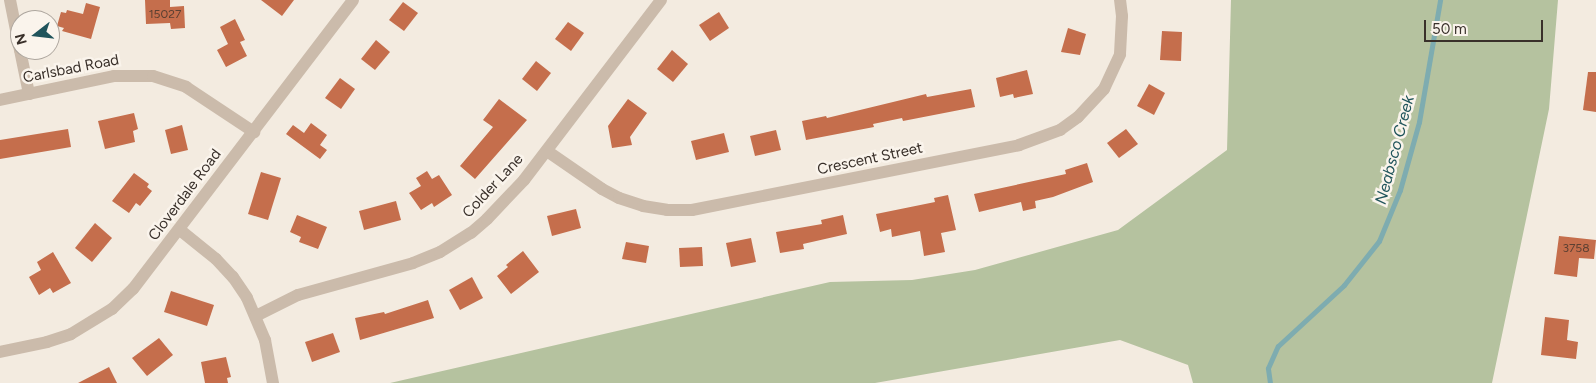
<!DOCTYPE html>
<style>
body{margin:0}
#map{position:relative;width:1596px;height:383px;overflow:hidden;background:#f3ebe0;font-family:Figtree,sans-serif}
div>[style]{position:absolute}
.green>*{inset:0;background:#b5c29f}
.stream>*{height:5px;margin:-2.5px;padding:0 2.5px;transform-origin:2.5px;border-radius:2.5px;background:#7eacb0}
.building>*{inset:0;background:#c56e4c}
.minor>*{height:12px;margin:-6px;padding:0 6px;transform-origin:6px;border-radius:6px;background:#cbbbab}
.tertiary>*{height:12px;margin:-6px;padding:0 6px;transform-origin:6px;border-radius:6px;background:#cbbbab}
span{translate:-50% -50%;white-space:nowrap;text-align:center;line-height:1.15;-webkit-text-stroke:5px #faf4ec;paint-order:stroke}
.number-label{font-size:12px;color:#5c4032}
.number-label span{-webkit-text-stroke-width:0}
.street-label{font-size:15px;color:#39302a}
.water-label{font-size:16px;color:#20545b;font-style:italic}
.north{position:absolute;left:10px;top:10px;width:50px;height:50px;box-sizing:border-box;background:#faf4ec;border:1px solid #ada69e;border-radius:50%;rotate:254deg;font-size:14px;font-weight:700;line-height:20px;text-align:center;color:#39302a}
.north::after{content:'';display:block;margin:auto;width:18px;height:22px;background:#20545b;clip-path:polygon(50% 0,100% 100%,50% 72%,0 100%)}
.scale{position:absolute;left:1424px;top:20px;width:119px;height:22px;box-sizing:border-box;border:2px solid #39302a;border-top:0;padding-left:6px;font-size:15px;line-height:18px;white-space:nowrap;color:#39302a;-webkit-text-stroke:4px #faf4ec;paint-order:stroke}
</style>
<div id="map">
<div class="green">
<i style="clip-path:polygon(1231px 0,1558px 0,1549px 109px,1492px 383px,1193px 383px,1188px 365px,1120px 340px,875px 383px,390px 383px,830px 282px,912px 280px,975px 270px,1118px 230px,1227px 150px)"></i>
</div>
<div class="stream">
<i style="left:1270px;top:383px;width:15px;rotate:-98deg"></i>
<i style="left:1268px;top:368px;width:24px;rotate:-66deg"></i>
<i style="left:1278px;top:346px;width:90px;rotate:-42.7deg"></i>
<i style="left:1344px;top:285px;width:56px;rotate:-51.5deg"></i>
<i style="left:1379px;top:241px;width:55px;rotate:-67.6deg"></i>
<i style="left:1400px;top:190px;width:71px;rotate:-74.4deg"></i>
<i style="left:1419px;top:122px;width:124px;rotate:-80.2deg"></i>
</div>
<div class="building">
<i style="clip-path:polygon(145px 0,170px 0,170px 7px,184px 6px,185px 28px,171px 29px,170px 23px,146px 24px)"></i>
<i style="clip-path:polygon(261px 0,294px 0,282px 16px)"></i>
<i style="clip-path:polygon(403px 2px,418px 13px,404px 31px,389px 20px)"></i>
<i style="clip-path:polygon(86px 3px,100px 7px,91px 39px,62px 31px,64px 28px,57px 26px,61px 12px,66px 13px,67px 10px,83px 14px)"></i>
<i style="clip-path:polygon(719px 12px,729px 28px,710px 41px,699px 25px)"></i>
<i style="clip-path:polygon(235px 19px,245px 40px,240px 42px,247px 56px,226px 67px,217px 50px,228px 44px,220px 27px)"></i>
<i style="clip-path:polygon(568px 22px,584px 33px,571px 51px,555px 39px)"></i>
<i style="clip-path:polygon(1068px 28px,1086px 34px,1080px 55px,1061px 52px)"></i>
<i style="clip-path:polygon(1162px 31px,1182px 32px,1181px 61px,1160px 60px)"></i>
<i style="clip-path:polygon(376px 40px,390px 52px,375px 70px,361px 59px)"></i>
<i style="clip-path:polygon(672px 50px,688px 64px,673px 82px,657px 69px)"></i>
<i style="clip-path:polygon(536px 61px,551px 73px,537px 91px,522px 79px)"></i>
<i style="clip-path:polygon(1027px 70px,1033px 94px,1014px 98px,1013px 94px,1000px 97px,996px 78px)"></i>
<i style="clip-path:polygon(1588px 72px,1596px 72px,1596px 112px,1583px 110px)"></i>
<i style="clip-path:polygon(340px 78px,355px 89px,341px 109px,325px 98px)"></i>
<i style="clip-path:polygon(1149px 84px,1165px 93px,1154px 115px,1137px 106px)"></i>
<i style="clip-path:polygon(971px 89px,975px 107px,903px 121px,902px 118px,873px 124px,874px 127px,806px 140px,802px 121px,826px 116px,827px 118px,926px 94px,927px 97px)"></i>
<i style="clip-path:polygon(499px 99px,527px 120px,475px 179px,460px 166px,493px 127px,483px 120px)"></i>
<i style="clip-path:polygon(628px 99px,647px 113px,630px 137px,632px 145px,612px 148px,608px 126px)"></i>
<i style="clip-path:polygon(134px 113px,138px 129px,133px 131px,135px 142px,105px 149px,98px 121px)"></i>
<i style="clip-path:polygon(311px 123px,327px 135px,320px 145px,327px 150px,320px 159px,286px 134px,293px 125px,304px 133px)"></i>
<i style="clip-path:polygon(182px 125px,188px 150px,171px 154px,165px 130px)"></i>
<i style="clip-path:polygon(68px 129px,71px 147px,0 159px,0 140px)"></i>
<i style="clip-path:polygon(1126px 129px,1138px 144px,1119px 158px,1107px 143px)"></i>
<i style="clip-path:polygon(776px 130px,781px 150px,755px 156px,750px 136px)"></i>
<i style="clip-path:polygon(724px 133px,729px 152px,696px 160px,691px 141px)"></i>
<i style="clip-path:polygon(1087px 163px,1093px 182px,1053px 197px,1035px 201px,1036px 208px,1023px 211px,1021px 202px,979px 212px,974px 194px,1066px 174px,1065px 170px)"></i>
<i style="clip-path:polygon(427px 171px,432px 179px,439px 175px,452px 195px,434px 207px,432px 203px,421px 210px,409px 193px,421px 186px,416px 178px)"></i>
<i style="clip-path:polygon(261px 172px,281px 178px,268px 220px,248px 214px)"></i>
<i style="clip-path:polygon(134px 173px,149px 184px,147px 187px,152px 191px,140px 206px,136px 203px,129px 213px,112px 201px)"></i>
<i style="clip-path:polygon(948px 195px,956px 230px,941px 233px,945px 252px,924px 256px,920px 231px,892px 237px,891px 229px,880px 232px,876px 214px,935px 202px,934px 198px)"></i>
<i style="clip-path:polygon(396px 201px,401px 220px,364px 230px,359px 211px)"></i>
<i style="clip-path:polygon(576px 209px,581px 228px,552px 236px,547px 216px)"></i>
<i style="clip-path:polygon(297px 215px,327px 227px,318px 249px,299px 242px,301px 237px,290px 232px)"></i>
<i style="clip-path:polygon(843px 215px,847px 234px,803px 244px,804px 249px,780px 253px,776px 232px,822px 224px,821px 220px)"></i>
<i style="clip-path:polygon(95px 223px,112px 238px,92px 262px,75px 248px)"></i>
<i style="clip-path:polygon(1559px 236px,1596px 240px,1594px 259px,1579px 258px,1577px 277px,1554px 274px)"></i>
<i style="clip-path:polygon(751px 238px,756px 262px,731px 267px,726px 243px)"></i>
<i style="clip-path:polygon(626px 242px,649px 246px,646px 263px,622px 259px)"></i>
<i style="clip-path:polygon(702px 247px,703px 266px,680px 267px,679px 248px)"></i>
<i style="clip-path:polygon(523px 251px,539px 272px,511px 294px,497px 276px,508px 267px,506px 265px)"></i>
<i style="clip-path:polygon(53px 252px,71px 283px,53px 293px,50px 288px,39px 295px,29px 277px,41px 270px,37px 262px)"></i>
<i style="clip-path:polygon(472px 277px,483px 298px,460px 310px,449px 290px)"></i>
<i style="clip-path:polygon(171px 291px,214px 305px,207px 326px,164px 312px)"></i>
<i style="clip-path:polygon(428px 300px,434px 318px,360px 340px,355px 318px,384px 312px,385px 314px)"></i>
<i style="clip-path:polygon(1545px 317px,1569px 320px,1567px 340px,1578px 342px,1576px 359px,1541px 355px)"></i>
<i style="clip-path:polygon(333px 333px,340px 352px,312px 362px,305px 342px)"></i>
<i style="clip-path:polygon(159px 338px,173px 355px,147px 376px,132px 358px)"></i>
<i style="clip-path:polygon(226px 357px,231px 377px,227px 378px,228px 383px,205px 383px,201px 362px)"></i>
<i style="clip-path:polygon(109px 367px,117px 383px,78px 383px)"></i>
</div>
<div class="minor">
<i style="left:10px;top:0;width:51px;rotate:78.7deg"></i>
<i style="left:20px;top:50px;width:45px;rotate:78.4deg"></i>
<i style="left:0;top:100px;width:116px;rotate:-11.9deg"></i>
<i style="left:114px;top:76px;width:39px"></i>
<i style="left:153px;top:76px;width:35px;rotate:18deg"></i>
<i style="left:186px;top:87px;width:82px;rotate:33.5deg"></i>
<i style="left:547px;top:151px;width:67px;rotate:34.6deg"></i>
<i style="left:602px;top:189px;width:19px;rotate:28deg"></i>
<i style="left:619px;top:198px;width:25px;rotate:18deg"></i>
<i style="left:643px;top:206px;width:24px;rotate:9deg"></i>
<i style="left:667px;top:210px;width:25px"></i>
<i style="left:692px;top:210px;width:333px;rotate:-11.2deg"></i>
<i style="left:1019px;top:145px;width:44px;rotate:-20.1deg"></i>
<i style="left:1060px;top:130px;width:22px;rotate:-36deg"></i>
<i style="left:1078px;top:117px;width:38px;rotate:-47deg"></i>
<i style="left:1104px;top:89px;width:38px;rotate:-65deg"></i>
<i style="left:1120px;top:54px;width:38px;rotate:-87deg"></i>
<i style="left:1122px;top:16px;width:16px;rotate:-97deg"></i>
<i style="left:180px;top:230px;width:46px;rotate:38.9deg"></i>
<i style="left:216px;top:259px;width:25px;rotate:47deg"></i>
<i style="left:233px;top:277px;width:25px;rotate:56deg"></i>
<i style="left:247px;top:298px;width:46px;rotate:66.8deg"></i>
<i style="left:265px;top:340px;width:44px;rotate:79.5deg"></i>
<i style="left:256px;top:316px;width:47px;rotate:-26.6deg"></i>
<i style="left:298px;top:295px;width:119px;rotate:-15.5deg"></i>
<i style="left:413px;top:263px;width:29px;rotate:-22deg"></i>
<i style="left:440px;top:252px;width:36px;rotate:-32deg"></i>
<i style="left:471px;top:233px;width:21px;rotate:-41deg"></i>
<i style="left:487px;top:219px;width:54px;rotate:-46.5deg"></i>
<i style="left:524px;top:180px;width:226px;rotate:-52.7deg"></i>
</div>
<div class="tertiary">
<i style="left:0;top:352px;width:48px;rotate:-12deg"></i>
<i style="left:47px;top:342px;width:25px;rotate:-18deg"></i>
<i style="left:71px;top:334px;width:48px;rotate:-31.4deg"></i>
<i style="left:112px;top:309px;width:29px;rotate:-44deg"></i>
<i style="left:133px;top:289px;width:363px;rotate:-52.7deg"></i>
</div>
<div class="number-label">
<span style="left:165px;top:15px">15027</span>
<span style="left:1576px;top:249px">3758</span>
</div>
<div class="street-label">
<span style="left:71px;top:69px;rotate:-11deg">Carlsbad Road</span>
<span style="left:870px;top:159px;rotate:-12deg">Crescent Street</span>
<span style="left:493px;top:186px;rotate:-47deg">Colder Lane</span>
<span style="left:185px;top:195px;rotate:-53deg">Cloverdale Road</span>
</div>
<div class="water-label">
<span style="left:1395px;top:150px;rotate:-75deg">Neabsco Creek</span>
</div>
<div class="north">N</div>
<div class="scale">50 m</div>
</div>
